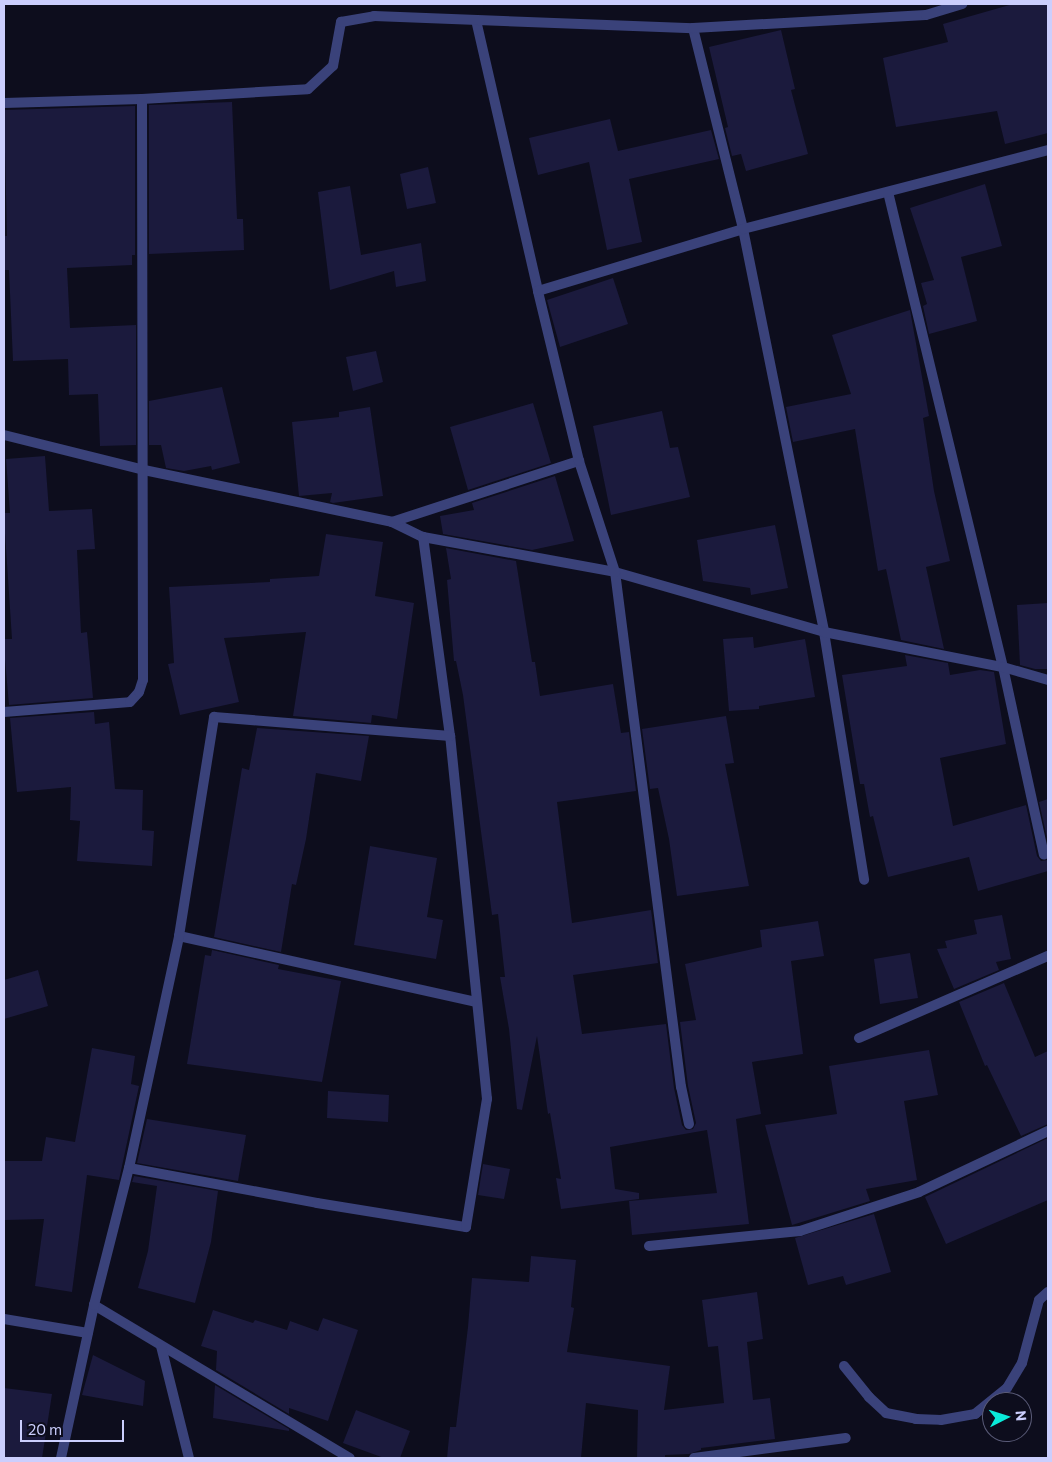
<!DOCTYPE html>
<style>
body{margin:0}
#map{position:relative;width:1052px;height:1462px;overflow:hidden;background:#0d0d1d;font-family:Commissioner,sans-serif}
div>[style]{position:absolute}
.building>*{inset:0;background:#1b1a3d}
.minor>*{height:10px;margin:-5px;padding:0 5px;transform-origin:5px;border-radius:5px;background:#3a427a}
span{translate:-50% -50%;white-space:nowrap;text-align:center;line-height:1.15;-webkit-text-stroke:4.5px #0d0d1d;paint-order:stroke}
.frame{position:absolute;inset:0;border:5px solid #cbcefd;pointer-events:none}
.north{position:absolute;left:982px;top:1392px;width:50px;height:50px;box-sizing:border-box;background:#0d0d1d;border:1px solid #595a77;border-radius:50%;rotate:85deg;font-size:14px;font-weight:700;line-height:20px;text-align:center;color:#cbcefd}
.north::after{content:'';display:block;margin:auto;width:18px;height:22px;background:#0aead9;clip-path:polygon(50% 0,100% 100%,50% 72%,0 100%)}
.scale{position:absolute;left:20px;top:1420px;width:104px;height:22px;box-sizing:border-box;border:2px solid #cbcefd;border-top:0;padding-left:6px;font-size:15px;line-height:18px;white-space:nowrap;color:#cbcefd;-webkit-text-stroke:4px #0d0d1d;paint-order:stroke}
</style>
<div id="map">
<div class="building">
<i style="clip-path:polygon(1013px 4px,1048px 4px,1048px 133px,1005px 144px,997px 111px,896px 127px,883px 58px,948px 42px,943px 24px)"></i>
<i style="clip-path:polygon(781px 30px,795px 89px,791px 90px,808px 154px,746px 171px,741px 154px,732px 156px,725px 128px,728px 127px,709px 47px)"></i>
<i style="clip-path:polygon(232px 102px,237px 219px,243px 219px,244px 250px,149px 254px,149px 105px)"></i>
<i style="clip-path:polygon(135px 106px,135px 255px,132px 255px,132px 265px,67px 268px,70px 328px,136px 325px,136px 445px,100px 446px,98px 394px,69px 395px,68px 359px,13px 361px,9px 270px,4px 270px,4px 236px,7px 236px,4px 110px)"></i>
<i style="clip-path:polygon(610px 119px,618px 151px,711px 130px,719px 159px,629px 179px,642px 242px,607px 250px,589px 162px,538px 175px,529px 138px)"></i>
<i style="clip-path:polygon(428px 167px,436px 203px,407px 209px,400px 174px)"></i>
<i style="clip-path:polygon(985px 184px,1002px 246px,961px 257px,977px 321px,929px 334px,923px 306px,927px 304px,921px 283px,934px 280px,910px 208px)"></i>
<i style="clip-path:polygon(350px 186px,361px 255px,421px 243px,426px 281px,396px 287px,394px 271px,330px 290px,318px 192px)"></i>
<i style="clip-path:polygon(613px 278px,628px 324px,560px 347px,547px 300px)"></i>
<i style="clip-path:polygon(910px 310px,929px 416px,923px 418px,934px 491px,950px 561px,926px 567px,944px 649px,901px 640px,886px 569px,878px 571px,855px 429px,793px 442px,786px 407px,851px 394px,832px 335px)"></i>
<i style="clip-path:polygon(376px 351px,383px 382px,353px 391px,346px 357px)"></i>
<i style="clip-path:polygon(222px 387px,240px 463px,212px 470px,211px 466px,184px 471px,166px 468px,161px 445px,149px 445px,149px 401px)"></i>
<i style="clip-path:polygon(533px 403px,551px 463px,468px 490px,450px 427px)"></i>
<i style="clip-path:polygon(370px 407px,383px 496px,333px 503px,330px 502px,332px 493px,299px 496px,292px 422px,339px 417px,339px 412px)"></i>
<i style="clip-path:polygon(662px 411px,670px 448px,678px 447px,690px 497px,611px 515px,593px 426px)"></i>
<i style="clip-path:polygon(45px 456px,49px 511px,92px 509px,95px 549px,77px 550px,81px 633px,87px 632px,93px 698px,9px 705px,4px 648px,4px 639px,12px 639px,4px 518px,4px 513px,10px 513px,6px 459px)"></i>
<i style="clip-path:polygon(555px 476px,574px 541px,532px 550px,443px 534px,440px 516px,474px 510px,472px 503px)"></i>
<i style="clip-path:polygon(775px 525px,788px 588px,751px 595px,750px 588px,703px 581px,697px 540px)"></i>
<i style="clip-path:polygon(326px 534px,383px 542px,375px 596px,414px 603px,397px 719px,372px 715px,371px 723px,293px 716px,306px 632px,224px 638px,239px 702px,180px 715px,168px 664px,174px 663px,169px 587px,270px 582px,270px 579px,319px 576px)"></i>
<i style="clip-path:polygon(446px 548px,516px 561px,532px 662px,535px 662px,540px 696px,613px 684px,621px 733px,629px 732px,636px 791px,557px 802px,572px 923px,651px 910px,658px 963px,573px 975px,582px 1034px,666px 1024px,674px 1088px,682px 1125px,686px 1130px,693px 1129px,696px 1123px,688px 1086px,680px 1022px,696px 1020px,685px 964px,762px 947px,760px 930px,818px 921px,824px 956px,791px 961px,803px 1054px,752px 1062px,761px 1114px,736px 1119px,749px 1224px,632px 1235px,629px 1201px,717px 1193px,707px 1130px,610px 1147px,615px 1189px,639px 1193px,639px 1199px,561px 1209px,556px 1178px,561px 1179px,550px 1113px,548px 1114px,537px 1036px,522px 1110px,517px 1109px,509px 1029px,500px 977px,505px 977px,498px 914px,492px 915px,463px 695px,456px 661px,454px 661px,447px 580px,451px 579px)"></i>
<i style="clip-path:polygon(1048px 603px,1048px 669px,1035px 669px,1020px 665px,1017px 605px)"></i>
<i style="clip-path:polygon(753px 637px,754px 648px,805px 639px,815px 697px,759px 706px,759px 709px,729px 711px,723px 639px)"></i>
<i style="clip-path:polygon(905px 655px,948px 663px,950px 675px,980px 670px,994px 672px,1006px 744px,940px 758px,953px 826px,1026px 805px,1037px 856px,1041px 861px,1048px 860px,1048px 871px,978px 891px,969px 857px,888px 877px,873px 816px,870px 817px,864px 784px,860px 784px,842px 675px,907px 666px)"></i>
<i style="clip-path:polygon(94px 712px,95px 724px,109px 722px,115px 789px,143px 790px,142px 830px,154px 831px,152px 866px,77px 861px,80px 821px,70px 820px,71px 787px,17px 792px,10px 718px)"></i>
<i style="clip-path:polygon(726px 716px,734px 763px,725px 764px,749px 886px,677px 896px,669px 839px,658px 788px,650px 789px,642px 729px)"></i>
<i style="clip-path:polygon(257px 728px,369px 736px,361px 781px,316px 773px,306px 839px,296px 885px,292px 884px,281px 952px,214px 937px,242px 768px,249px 770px)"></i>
<i style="clip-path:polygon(1048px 799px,1048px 842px,1039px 802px)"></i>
<i style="clip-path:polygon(370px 846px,437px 858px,427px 917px,443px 920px,436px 959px,354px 945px)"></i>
<i style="clip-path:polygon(1002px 915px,1011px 959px,996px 962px,999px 970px,954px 989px,937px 949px,947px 948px,945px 941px,977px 934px,974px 920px)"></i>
<i style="clip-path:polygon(212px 950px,279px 965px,278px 969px,341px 981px,322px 1082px,187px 1064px,205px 955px,211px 956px)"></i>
<i style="clip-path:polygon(910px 953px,918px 998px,880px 1004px,874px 959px)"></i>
<i style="clip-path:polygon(38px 970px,48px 1006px,4px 1019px,4px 980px)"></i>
<i style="clip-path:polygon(1004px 983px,1035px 1057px,1048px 1051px,1048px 1124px,1021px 1136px,987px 1065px,985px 1066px,959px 1002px)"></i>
<i style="clip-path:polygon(92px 1048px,135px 1056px,131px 1084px,139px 1086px,122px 1166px,119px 1180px,87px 1175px,72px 1292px,35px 1286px,44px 1219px,5px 1220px,4px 1161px,42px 1161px,46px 1137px,75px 1142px)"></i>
<i style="clip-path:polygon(929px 1050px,938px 1095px,904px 1101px,917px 1180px,866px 1189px,870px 1201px,792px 1225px,765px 1125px,837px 1114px,829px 1066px)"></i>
<i style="clip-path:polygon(328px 1091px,389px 1095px,388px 1122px,327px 1118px)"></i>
<i style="clip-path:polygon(147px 1119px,246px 1135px,238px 1181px,137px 1163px)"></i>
<i style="clip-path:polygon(1048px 1138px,1048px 1200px,946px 1244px,925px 1197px)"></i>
<i style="clip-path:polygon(483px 1164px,510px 1169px,504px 1199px,478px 1195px)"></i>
<i style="clip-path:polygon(134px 1176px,218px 1191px,211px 1242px,195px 1303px,138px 1288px,148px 1251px,157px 1186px,132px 1182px)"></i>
<i style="clip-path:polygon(874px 1214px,891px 1272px,846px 1285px,843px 1276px,808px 1285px,795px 1238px)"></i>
<i style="clip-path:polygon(531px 1256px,576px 1260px,571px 1307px,574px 1308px,567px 1352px,670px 1366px,664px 1410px,724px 1403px,718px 1346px,708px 1347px,702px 1300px,757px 1292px,763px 1339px,747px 1342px,753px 1400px,770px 1398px,775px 1439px,701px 1448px,701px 1450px,689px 1454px,665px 1455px,665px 1458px,637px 1458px,638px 1410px,586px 1403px,581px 1458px,447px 1458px,450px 1427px,456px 1427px,468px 1327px,472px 1278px,529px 1282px)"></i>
<i style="clip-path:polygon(213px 1310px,253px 1323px,255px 1320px,287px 1330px,290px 1321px,318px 1331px,323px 1318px,358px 1330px,328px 1421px,289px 1408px,289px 1414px,216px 1370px,217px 1351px,201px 1346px)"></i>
<i style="clip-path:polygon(93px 1355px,145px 1381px,143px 1406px,82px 1395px)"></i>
<i style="clip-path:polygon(215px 1385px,289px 1429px,289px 1431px,213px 1418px)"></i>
<i style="clip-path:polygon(4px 1388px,52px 1394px,42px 1458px,4px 1458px)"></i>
<i style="clip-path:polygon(356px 1410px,410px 1431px,400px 1458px,384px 1458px,343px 1443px)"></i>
</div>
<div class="minor">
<i style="left:476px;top:20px;width:278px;rotate:77.1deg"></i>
<i style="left:693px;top:28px;width:207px;rotate:76deg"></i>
<i style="left:743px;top:229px;width:411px;rotate:78.6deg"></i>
<i style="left:824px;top:632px;width:251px;rotate:80.8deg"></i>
<i style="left:4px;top:103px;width:138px;rotate:-1.7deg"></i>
<i style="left:142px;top:99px;width:166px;rotate:-3.4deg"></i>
<i style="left:308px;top:89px;width:34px;rotate:-43deg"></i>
<i style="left:333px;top:66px;width:45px;rotate:-79.7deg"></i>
<i style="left:341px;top:22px;width:34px;rotate:-10deg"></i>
<i style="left:374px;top:16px;width:319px;rotate:2.2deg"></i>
<i style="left:693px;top:28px;width:233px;rotate:-3.2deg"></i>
<i style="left:926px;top:15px;width:38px;rotate:-17deg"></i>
<i style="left:888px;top:192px;width:489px;rotate:76.4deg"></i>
<i style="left:1003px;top:667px;width:192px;rotate:77.7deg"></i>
<i style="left:4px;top:435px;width:144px;rotate:14deg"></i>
<i style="left:144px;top:470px;width:253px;rotate:11.8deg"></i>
<i style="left:392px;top:522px;width:34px;rotate:26deg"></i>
<i style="left:423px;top:537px;width:195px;rotate:10.3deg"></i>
<i style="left:615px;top:572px;width:217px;rotate:16deg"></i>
<i style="left:824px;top:632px;width:182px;rotate:11.1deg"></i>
<i style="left:1003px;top:667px;width:47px;rotate:16.1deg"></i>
<i style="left:392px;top:522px;width:197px;rotate:-18.1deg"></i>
<i style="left:4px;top:712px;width:126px;rotate:-4.5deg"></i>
<i style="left:130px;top:702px;width:13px;rotate:-48deg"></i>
<i style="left:139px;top:692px;width:13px;rotate:-72deg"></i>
<i style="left:143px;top:680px;width:581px;rotate:-90.1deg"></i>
<i style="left:179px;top:936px;width:305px;rotate:12.5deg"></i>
<i style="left:859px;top:1038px;width:206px;rotate:-23.5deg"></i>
<i style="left:689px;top:1124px;width:38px;rotate:-102deg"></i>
<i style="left:681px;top:1087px;width:519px;rotate:-97.3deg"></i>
<i style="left:615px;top:572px;width:117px;rotate:-108deg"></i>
<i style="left:579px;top:461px;width:175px;rotate:-103.6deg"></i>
<i style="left:538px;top:291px;width:214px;rotate:-16.8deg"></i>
<i style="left:743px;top:229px;width:315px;rotate:-14.5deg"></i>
<i style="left:129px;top:1168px;width:191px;rotate:10.5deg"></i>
<i style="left:317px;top:1203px;width:151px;rotate:9.2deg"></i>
<i style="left:466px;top:1227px;width:130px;rotate:-80.7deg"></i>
<i style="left:487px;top:1099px;width:365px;rotate:-95.8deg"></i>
<i style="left:450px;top:736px;width:201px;rotate:-97.7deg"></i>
<i style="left:649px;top:1246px;width:152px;rotate:-5.7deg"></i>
<i style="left:800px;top:1231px;width:125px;rotate:-18.1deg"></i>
<i style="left:919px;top:1192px;width:143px;rotate:-25.3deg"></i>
<i style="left:94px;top:1305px;width:298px;rotate:30.9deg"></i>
<i style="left:4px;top:1319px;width:85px;rotate:9.5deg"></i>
<i style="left:161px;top:1346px;width:115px;rotate:76deg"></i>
<i style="left:844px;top:1366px;width:40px;rotate:51deg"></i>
<i style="left:869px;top:1397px;width:23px;rotate:43deg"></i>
<i style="left:886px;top:1413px;width:31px;rotate:11deg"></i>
<i style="left:916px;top:1419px;width:25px;rotate:2deg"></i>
<i style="left:941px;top:1420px;width:35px;rotate:-10deg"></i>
<i style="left:975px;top:1414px;width:41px;rotate:-39.1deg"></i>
<i style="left:1007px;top:1388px;width:29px;rotate:-59deg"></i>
<i style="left:1022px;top:1363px;width:65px;rotate:-74.9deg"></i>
<i style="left:1039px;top:1300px;width:12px;rotate:-42deg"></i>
<i style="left:61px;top:1458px;width:157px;rotate:-77.8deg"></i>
<i style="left:94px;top:1305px;width:141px;rotate:-75.7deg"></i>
<i style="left:129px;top:1168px;width:237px;rotate:-77.8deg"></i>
<i style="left:179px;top:936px;width:222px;rotate:-80.9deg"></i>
<i style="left:214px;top:717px;width:237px;rotate:4.6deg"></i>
<i style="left:694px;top:1458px;width:153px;rotate:-7.5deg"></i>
</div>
<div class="frame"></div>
<div class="north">N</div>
<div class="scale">20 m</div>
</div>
